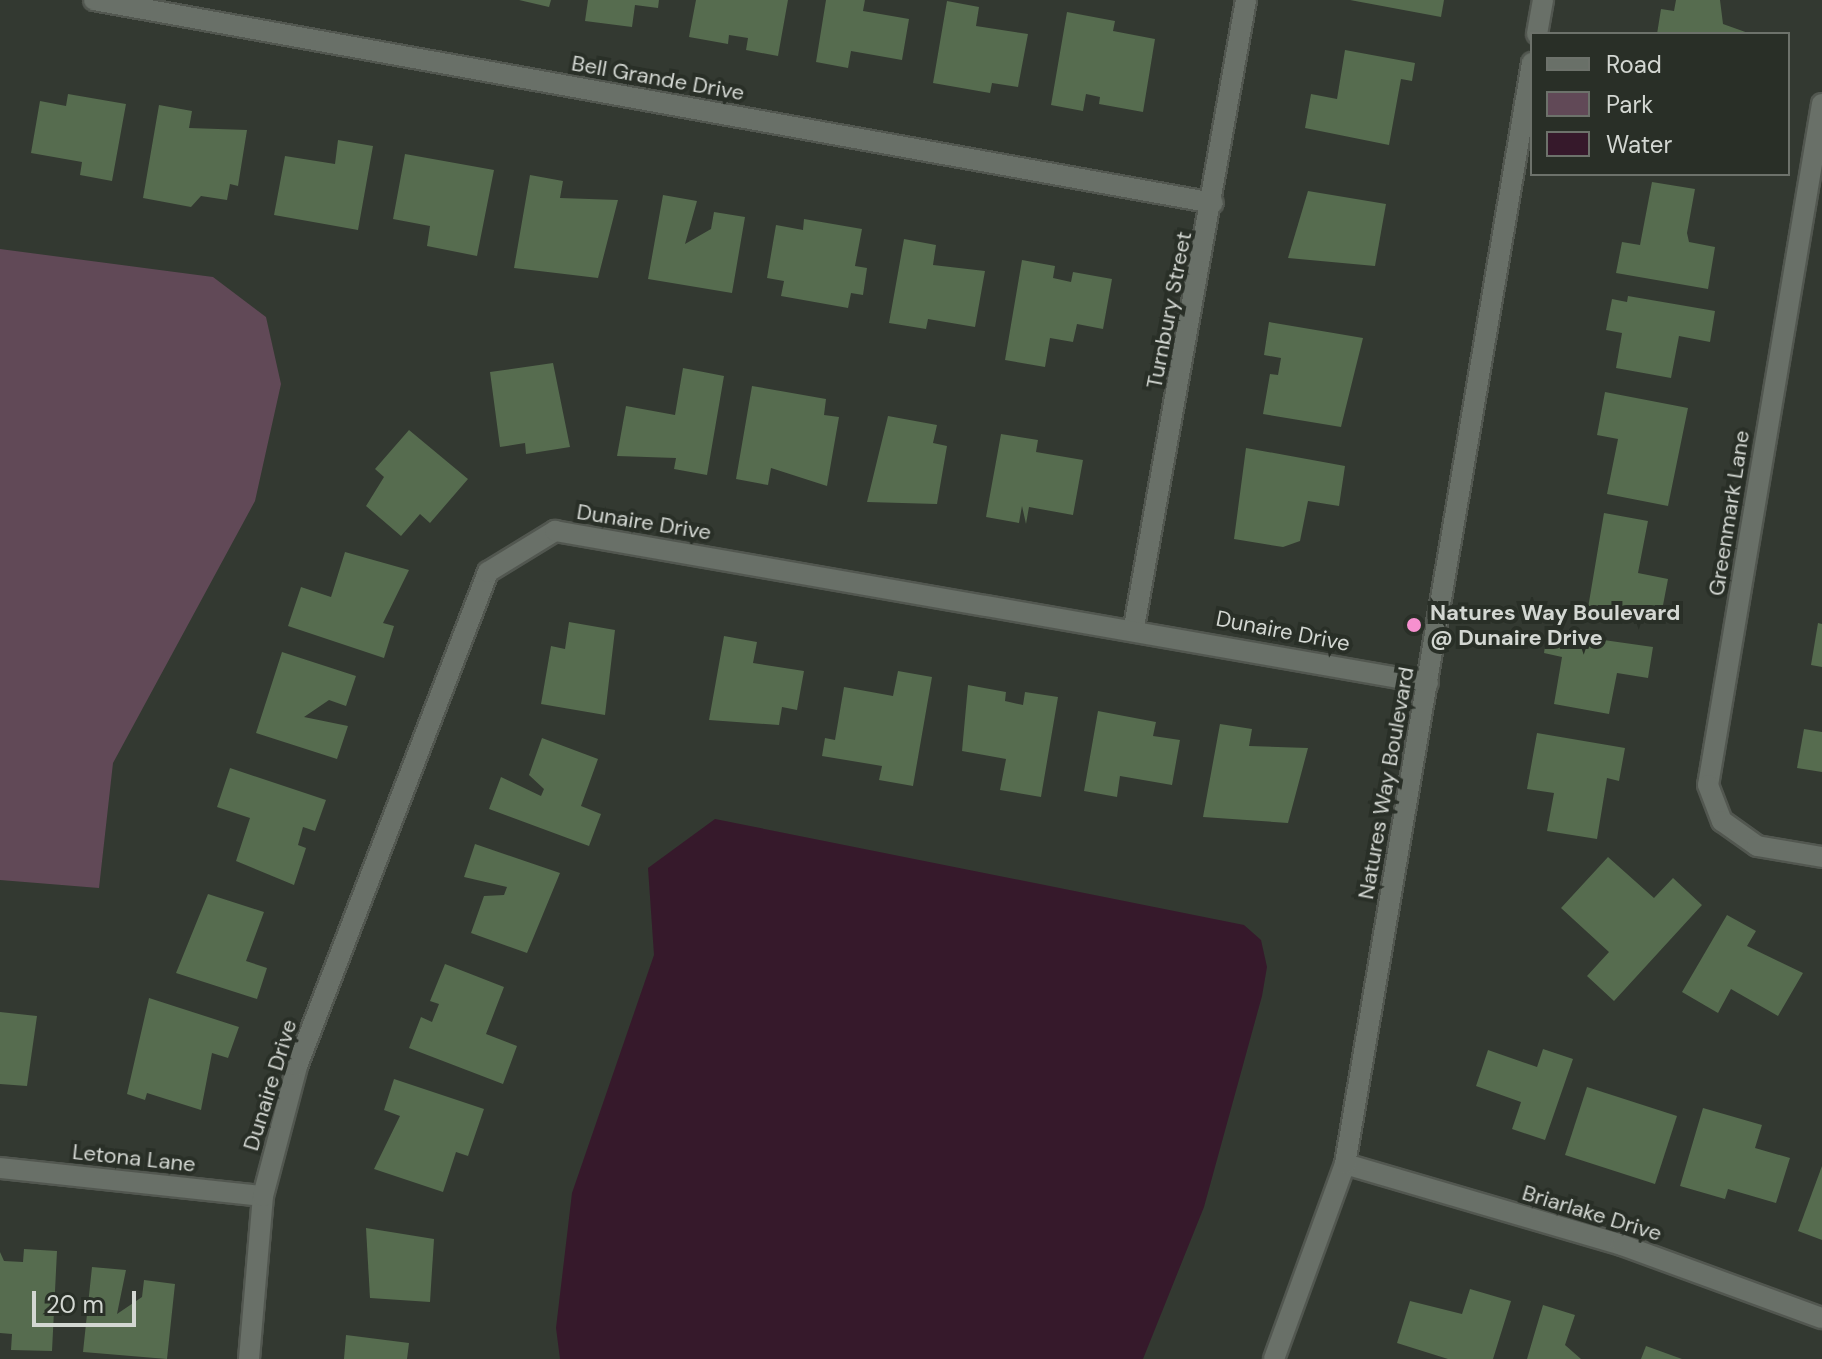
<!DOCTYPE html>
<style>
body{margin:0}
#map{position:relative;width:1822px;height:1359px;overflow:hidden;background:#333931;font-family:"DM Sans",sans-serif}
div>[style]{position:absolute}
.green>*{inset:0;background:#614957}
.water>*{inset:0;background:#36192b}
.building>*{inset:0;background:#566c4f}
.roads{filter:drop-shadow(2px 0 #525750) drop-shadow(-2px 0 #525750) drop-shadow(0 2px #525750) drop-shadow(0 -2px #525750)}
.minor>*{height:20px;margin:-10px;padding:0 10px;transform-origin:10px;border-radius:10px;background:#697068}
.tertiary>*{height:20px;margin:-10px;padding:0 10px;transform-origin:10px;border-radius:10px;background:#697068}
.dots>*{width:22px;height:22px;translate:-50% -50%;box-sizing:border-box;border:4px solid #292f27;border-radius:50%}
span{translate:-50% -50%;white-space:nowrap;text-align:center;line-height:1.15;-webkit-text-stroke:8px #292f27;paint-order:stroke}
.street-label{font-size:22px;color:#d3d7d2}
.poi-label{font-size:22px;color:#d3d7d2;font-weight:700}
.left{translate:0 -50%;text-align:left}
.legend{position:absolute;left:1530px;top:32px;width:260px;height:144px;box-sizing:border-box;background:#292f27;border:2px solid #6d726b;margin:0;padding:10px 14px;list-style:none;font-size:24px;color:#d3d7d2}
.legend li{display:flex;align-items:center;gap:16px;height:40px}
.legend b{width:40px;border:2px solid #6d726b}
.scale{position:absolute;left:32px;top:1291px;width:104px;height:36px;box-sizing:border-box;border:4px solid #d3d7d2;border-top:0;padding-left:10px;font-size:24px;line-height:28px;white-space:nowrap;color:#d3d7d2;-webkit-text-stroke:6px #292f27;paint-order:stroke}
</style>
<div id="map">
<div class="green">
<i style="clip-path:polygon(0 249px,213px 277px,266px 317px,281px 384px,255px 501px,113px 763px,99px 888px,0 880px)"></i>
</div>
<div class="water">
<i style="clip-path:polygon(715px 819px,1244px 925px,1261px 940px,1267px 967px,1262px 996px,1204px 1207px,1143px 1359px,560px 1359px,556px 1328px,572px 1193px,654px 955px,648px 868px)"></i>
</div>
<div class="building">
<i style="clip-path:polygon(519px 0,551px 0,549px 7px)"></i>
<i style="clip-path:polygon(588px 0,659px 0,658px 8px,635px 5px,632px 27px,585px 21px)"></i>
<i style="clip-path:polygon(696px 0,788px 0,778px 56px,746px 50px,748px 38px,729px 35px,728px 44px,689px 37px)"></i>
<i style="clip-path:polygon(826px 0,865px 0,863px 11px,909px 19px,902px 60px,851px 51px,848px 68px,816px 62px)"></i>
<i style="clip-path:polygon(1350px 0,1444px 0,1441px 17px)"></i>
<i style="clip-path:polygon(1676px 0,1720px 0,1723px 24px,1751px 34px,1657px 34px,1661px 9px,1674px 11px)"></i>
<i style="clip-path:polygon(947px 1px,979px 7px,976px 26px,1028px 34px,1018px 87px,992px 83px,990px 93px,933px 83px)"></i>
<i style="clip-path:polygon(1067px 12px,1115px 21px,1113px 31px,1155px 39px,1143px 112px,1099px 104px,1100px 97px,1086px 94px,1083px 111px,1051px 105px)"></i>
<i style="clip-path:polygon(1345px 50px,1415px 63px,1412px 81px,1401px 79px,1389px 145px,1305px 128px,1311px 94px,1337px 99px)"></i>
<i style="clip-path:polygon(68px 94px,126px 104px,112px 181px,80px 175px,82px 162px,31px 153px,40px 101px,66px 106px)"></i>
<i style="clip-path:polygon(159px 105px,192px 111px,189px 128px,247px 130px,238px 186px,230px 184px,227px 200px,201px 196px,191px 207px,143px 198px)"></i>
<i style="clip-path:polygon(338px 140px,373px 146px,358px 230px,274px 215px,285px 156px,335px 164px)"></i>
<i style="clip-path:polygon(405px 154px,494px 170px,477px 256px,427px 246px,430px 226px,393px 219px)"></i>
<i style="clip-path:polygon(530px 175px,563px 181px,560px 198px,618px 200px,598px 278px,514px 268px)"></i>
<i style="clip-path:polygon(1652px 182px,1695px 189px,1687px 233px,1689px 242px,1715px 247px,1708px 289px,1616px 273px,1622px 242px,1640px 245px)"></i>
<i style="clip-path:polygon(1308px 191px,1386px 204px,1375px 266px,1288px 258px)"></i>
<i style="clip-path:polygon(663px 195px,697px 201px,685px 244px,711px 229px,714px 212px,745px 217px,732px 293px,648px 279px)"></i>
<i style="clip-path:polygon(804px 219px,862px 229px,855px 266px,867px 268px,863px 295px,851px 293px,848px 308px,781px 296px,784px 281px,767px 278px,776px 225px,803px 230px)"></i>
<i style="clip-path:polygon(904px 239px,936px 245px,933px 265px,985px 271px,975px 327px,928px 319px,926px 329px,889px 323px)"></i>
<i style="clip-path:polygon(1022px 260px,1055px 266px,1053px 278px,1071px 282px,1073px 272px,1112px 279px,1103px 329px,1077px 324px,1073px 342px,1050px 338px,1045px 367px,1005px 360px)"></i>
<i style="clip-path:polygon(1628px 296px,1715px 311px,1710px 342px,1679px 336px,1671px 378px,1616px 368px,1622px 333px,1606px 330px,1612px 299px,1627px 302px)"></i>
<i style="clip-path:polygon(1269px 322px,1363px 338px,1341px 427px,1263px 414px,1270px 374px,1278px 375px,1281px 358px,1264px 355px)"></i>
<i style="clip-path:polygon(553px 363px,570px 447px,526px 454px,525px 443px,500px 447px,490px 372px)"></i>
<i style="clip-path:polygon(683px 368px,724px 376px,707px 475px,674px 469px,676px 458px,617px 456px,626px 406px,675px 415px)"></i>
<i style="clip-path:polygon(752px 386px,826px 399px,824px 415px,839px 417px,827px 486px,771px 468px,768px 485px,736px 479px)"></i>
<i style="clip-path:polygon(1605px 392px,1688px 408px,1668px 506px,1607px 494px,1618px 439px,1597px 435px)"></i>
<i style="clip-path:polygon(888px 416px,937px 425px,933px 443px,947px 446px,937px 504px,867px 502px)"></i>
<i style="clip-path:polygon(409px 430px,468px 479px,430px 523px,420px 514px,401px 536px,366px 506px,384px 477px,375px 469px)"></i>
<i style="clip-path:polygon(1001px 434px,1038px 440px,1036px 452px,1083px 460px,1073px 515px,1029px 507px,1026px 524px,1022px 506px,1019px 523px,986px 517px)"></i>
<i style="clip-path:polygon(1246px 448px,1345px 466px,1339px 506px,1308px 501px,1300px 541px,1283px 547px,1234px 539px)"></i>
<i style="clip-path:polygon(1604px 513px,1648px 521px,1638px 573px,1668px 579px,1660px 621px,1588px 608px)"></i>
<i style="clip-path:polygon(345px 552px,409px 570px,383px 623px,394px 626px,384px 658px,288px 626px,301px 587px,331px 597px)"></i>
<i style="clip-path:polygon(569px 622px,615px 630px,605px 715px,541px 704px,551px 646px,565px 649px)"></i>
<i style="clip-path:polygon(1818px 623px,1822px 624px,1822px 667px,1811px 665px)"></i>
<i style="clip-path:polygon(1547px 632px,1653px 647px,1648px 678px,1617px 673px,1609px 714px,1554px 704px,1562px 657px,1544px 653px)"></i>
<i style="clip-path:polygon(724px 636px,757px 642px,753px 663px,804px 671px,797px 710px,782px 707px,779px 725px,709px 720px)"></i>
<i style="clip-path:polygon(282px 652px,356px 676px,346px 706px,329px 700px,304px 717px,348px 726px,337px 759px,256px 733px)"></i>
<i style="clip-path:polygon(898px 671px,932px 677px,913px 786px,879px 780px,882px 766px,822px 756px,825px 738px,835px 740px,844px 687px,893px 696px)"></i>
<i style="clip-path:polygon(968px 685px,1006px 692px,1005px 701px,1023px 705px,1025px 692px,1058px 697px,1041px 797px,1000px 790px,1006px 759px,962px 751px)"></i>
<i style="clip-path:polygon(1098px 711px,1156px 722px,1153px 736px,1180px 740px,1172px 785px,1120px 776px,1117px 797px,1084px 791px)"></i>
<i style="clip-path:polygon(1220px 724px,1252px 729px,1249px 746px,1308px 748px,1288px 823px,1203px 817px)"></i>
<i style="clip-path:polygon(1804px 729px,1822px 732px,1822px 772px,1797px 768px)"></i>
<i style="clip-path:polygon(1537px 733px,1625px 748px,1619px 781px,1607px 778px,1597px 839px,1547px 831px,1554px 793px,1527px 789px)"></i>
<i style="clip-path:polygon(542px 738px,598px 759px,581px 806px,601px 814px,589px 846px,489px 809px,501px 777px,541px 796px,544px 789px,529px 775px)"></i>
<i style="clip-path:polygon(230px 768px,326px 800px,315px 831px,303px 827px,298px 845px,306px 848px,294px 885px,236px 861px,250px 818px,217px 807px)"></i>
<i style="clip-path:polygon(475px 844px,560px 873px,527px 953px,471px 933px,484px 896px,504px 895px,507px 887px,464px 877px)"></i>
<i style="clip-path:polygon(1608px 857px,1654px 898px,1673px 878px,1702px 905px,1614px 1001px,1587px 976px,1609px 952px,1561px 908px)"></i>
<i style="clip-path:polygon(208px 894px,264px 912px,246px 961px,267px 968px,257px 999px,176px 973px)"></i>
<i style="clip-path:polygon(1727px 915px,1756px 931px,1747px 946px,1803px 973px,1778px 1016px,1731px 989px,1718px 1013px,1682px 992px)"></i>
<i style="clip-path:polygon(445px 964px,504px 987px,486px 1034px,517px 1046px,503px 1084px,409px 1048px,421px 1017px,432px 1022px,439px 1004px,430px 1001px)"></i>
<i style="clip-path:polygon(149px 998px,239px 1027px,228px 1058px,212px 1053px,201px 1110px,147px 1093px,145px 1100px,127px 1094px)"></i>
<i style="clip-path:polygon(0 1012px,37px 1016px,27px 1086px,0 1084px)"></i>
<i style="clip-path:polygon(1543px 1049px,1573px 1059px,1545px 1140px,1512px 1129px,1521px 1102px,1476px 1086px,1488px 1050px,1537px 1067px)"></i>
<i style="clip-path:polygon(394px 1079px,484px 1109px,468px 1156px,456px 1152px,443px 1192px,374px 1169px,400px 1116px,384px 1110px)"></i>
<i style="clip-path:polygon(1587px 1087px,1677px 1116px,1655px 1184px,1565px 1155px)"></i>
<i style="clip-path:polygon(1703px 1108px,1762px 1125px,1755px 1148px,1790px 1158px,1776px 1203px,1728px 1189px,1725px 1199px,1680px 1186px)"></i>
<i style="clip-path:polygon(1822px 1166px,1822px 1240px,1798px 1231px)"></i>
<i style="clip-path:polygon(366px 1228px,434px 1239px,430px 1302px,370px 1298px)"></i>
<i style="clip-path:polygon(24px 1249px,57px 1251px,52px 1351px,11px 1350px,12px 1334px,0 1333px,0 1252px,4px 1261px,23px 1262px)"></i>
<i style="clip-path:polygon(92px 1267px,126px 1270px,117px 1314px,142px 1297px,144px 1280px,175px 1284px,167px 1359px,83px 1352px)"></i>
<i style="clip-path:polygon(1470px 1289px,1511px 1301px,1493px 1359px,1448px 1359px,1397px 1343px,1410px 1301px,1462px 1314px)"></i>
<i style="clip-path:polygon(1543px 1305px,1575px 1315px,1565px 1345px,1581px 1359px,1527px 1359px)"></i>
<i style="clip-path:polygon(346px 1335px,409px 1343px,407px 1359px,344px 1359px)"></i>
<i style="clip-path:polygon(1646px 1346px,1682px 1359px,1641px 1359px)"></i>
</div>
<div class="roads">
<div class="minor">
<i style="left:94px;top:0;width:1137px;rotate:10.28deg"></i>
<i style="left:1822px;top:104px;width:690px;rotate:99.5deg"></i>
<i style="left:1708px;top:785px;width:39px;rotate:69deg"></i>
<i style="left:1722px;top:821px;width:43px;rotate:35.5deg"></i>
<i style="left:1757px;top:846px;width:66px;rotate:9.6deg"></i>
<i style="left:1134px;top:627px;width:637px;rotate:-79.87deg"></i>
<i style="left:1345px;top:1164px;width:289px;rotate:16.3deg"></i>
<i style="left:1622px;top:1245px;width:213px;rotate:20.1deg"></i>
<i style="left:0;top:1168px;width:264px;rotate:6.1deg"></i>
<i style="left:249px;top:1359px;width:164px;rotate:-85.1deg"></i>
<i style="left:263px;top:1196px;width:134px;rotate:-75.3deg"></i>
<i style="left:297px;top:1066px;width:530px;rotate:-68.86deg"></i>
<i style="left:488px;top:572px;width:79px;rotate:-31.5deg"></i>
<i style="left:555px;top:531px;width:886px;rotate:9.88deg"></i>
</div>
<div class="tertiary">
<i style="left:1537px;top:34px;width:35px;rotate:-80deg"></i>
<i style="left:1274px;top:1359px;width:208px;rotate:-70deg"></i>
<i style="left:1345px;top:1164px;width:1117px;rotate:-80.36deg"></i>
</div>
</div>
<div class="dots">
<i style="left:1414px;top:625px;background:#f690cf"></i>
</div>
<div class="street-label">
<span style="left:658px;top:78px;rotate:10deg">Bell Grande Drive</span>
<span style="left:1169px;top:310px;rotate:-79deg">Turnbury Street</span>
<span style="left:1729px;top:513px;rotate:-81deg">Greenmark Lane</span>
<span style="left:644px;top:522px;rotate:9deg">Dunaire Drive</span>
<span style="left:1283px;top:631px;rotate:11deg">Dunaire Drive</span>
<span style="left:1386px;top:783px;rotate:-80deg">Natures Way Boulevard</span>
<span style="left:270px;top:1085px;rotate:-73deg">Dunaire Drive</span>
<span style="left:134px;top:1158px;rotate:6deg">Letona Lane</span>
<span style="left:1592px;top:1213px;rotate:17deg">Briarlake Drive</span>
</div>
<div class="poi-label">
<span class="left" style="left:1430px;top:625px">Natures Way Boulevard<br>@ Dunaire Drive</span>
</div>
<ul class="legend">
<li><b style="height:10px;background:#697068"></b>Road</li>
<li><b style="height:22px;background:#614957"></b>Park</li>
<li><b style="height:22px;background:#36192b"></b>Water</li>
</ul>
<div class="scale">20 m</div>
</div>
